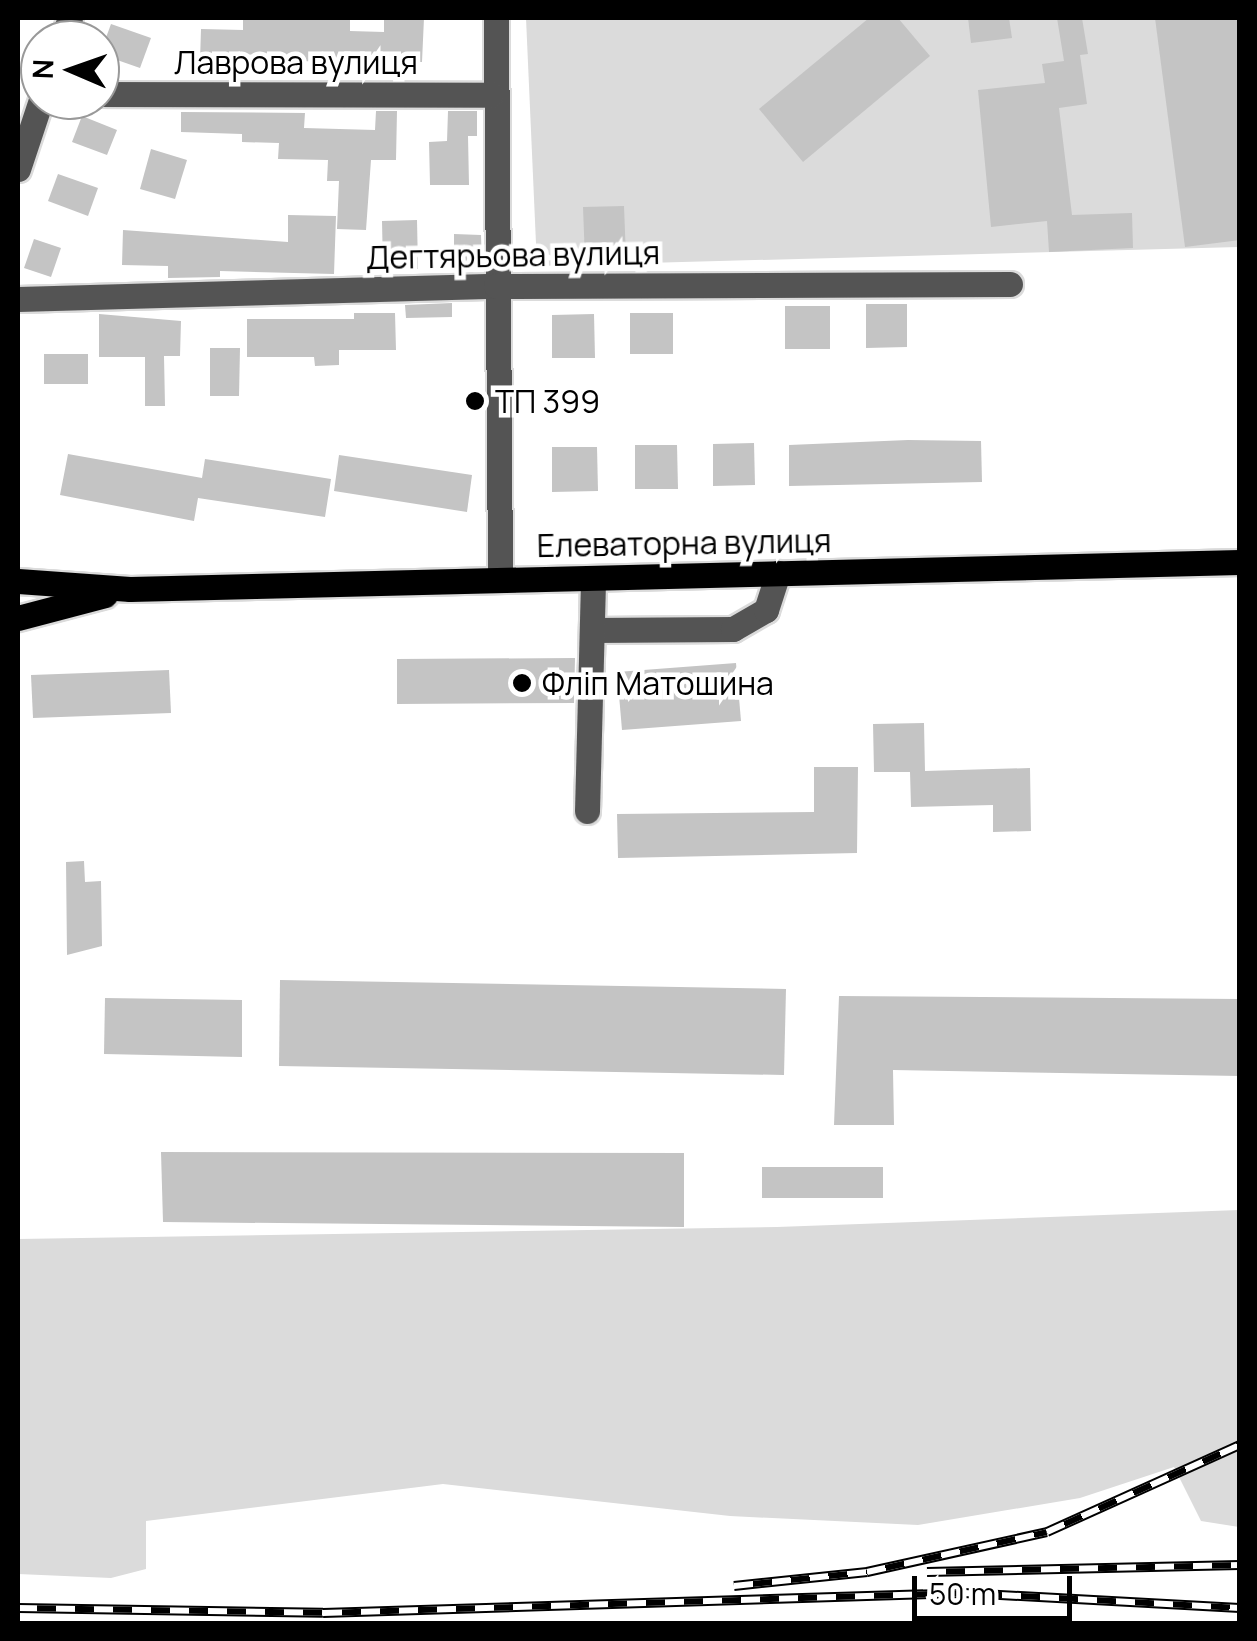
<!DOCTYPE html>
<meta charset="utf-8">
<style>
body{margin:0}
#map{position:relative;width:1257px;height:1641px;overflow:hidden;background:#fff;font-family:Manrope,sans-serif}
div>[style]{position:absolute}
.green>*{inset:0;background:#dbdbdb}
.building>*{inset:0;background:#c4c4c4}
.roads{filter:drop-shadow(2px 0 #dbdbdb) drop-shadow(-2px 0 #dbdbdb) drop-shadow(0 2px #dbdbdb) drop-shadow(0 -2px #dbdbdb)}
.minor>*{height:25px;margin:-12.5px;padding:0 12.5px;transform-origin:12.5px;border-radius:12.5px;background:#545454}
.major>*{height:25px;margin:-12.5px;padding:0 12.5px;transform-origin:12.5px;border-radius:12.5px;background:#000}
.rail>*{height:10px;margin-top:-5px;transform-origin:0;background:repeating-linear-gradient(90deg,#fff 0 19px,#000 0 38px);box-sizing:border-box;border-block:2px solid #000}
.dots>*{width:28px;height:28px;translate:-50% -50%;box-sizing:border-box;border:5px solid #fff;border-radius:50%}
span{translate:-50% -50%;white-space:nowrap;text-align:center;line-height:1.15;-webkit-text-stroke:9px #fff;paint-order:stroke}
.street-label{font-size:32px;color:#000}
.poi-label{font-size:32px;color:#000}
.left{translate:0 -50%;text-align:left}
.frame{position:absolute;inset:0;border:20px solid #000;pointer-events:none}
.north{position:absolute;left:20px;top:20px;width:100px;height:100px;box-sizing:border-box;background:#fff;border:2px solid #999;border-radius:50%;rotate:272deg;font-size:28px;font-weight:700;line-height:40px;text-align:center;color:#000}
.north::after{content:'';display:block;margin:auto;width:35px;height:45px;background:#000;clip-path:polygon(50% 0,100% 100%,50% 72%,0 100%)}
.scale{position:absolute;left:912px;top:1576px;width:160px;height:45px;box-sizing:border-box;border:5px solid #000;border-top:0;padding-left:12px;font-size:30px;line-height:35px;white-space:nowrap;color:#000;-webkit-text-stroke:8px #fff;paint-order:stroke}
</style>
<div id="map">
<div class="green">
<i style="clip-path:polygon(526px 18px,1239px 18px,1239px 247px,537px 266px)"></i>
<i style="clip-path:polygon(1239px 1210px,1239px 1527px,1201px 1521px,1174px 1467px,1080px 1498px,918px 1525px,730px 1516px,443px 1484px,146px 1521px,146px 1569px,111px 1578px,18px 1574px,18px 1239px,777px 1227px)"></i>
</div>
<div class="building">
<i style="clip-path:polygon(350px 18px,350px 31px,384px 32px,384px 18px,424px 18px,422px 62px,267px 61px,267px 55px,231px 54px,231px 62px,200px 61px,201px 29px,243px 30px,243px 19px)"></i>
<i style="clip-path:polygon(869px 18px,898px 18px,930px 56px,803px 162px,759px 109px)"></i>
<i style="clip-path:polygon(968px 18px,1009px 18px,1012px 38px,971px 43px)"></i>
<i style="clip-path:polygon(1057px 18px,1082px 18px,1088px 54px,1080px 55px,1087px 104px,1059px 108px,1072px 215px,1132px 213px,1133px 248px,1049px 252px,1047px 221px,991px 227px,978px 90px,1045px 83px,1042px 64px,1064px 61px)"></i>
<i style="clip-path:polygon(1155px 18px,1240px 18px,1240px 240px,1185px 247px)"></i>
<i style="clip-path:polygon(111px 24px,151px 38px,140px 68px,100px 54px)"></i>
<i style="clip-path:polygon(376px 111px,397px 111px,396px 160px,371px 160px,366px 230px,337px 229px,339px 181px,327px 181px,328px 160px,278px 159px,279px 143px,242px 142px,242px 134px,181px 132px,181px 112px,305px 113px,304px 128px,375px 130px)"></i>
<i style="clip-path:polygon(448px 111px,477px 111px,477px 136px,468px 136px,469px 185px,430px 185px,429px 142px,447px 141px)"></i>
<i style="clip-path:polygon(82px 116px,117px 130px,107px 155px,72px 142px)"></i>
<i style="clip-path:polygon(151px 149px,187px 160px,175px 199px,140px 189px)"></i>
<i style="clip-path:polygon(58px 174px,98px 188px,88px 216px,48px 201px)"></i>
<i style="clip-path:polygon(624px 206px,626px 258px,585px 260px,583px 207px)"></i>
<i style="clip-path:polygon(288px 215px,336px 216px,334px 274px,220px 271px,220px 277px,168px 278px,168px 266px,122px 265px,123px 230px,288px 242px)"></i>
<i style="clip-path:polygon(417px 220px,418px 269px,383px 269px,382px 221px)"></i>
<i style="clip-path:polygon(454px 234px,481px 235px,482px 267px,454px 267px)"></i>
<i style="clip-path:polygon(34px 239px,61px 248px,51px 277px,24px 268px)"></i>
<i style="clip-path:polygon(452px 303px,452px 317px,406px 318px,405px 305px)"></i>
<i style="clip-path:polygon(866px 304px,907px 304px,907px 347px,866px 348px)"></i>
<i style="clip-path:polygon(785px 306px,830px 306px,830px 349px,785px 349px)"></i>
<i style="clip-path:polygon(354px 313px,395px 313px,396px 350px,339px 350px,339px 365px,315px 366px,314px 357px,247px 357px,247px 319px,354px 319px)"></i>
<i style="clip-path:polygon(630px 313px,673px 313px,673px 354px,630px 354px)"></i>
<i style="clip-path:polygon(99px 314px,181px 321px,180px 356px,164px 356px,165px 406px,145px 406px,145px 357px,99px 357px)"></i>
<i style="clip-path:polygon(594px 314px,595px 358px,552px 358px,552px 315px)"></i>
<i style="clip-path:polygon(210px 348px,240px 348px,239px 396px,210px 396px)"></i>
<i style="clip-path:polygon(44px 354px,88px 354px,88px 384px,44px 384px)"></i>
<i style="clip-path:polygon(908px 440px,981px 441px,982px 482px,789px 486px,789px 445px)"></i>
<i style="clip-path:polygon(754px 443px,755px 485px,713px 486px,713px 444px)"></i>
<i style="clip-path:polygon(635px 445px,677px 445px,678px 489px,635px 489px)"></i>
<i style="clip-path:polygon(552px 447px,597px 447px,598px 491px,552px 492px)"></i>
<i style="clip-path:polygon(68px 454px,202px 478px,205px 459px,331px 479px,325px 517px,198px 498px,194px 521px,60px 495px)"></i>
<i style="clip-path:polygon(339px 455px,472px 475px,467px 512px,334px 491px)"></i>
<i style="clip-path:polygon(575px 658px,574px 703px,397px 704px,397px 659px)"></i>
<i style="clip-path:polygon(736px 663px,741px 721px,622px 730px,617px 672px)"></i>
<i style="clip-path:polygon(169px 670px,171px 713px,33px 718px,31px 675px)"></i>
<i style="clip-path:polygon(924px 723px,925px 771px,1030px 768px,1031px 831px,993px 832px,993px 805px,911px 807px,910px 772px,874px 772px,873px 724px)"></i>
<i style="clip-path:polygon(814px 767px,858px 767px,857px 853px,618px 858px,617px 814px,814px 812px)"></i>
<i style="clip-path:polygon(84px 861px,85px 882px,101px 881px,102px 946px,67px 955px,66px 862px)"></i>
<i style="clip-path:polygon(280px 980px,786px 989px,784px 1075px,279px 1066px)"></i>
<i style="clip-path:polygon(839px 996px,1240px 999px,1240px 1076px,893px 1070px,894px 1125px,834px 1125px)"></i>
<i style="clip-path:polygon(105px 998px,242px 1000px,242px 1057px,104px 1054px)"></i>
<i style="clip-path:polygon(161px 1152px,684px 1153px,684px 1227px,163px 1222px)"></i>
<i style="clip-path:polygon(762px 1167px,883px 1167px,883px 1198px,762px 1198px)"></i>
</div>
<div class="roads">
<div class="minor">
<i style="left:496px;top:18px;width:562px;rotate:89.59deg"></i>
<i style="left:62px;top:40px;width:23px;rotate:-70deg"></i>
<i style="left:100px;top:94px;width:391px;rotate:0.1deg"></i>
<i style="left:18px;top:169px;width:73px;rotate:-71.6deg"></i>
<i style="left:18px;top:299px;width:478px;rotate:-1.6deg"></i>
<i style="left:496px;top:286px;width:514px;rotate:-0.22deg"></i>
<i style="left:592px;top:630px;width:141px;rotate:-0.4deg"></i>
<i style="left:733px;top:629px;width:38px;rotate:-30deg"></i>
<i style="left:766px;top:610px;width:39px;rotate:-72deg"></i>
<i style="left:587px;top:811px;width:233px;rotate:-88.5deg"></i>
</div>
<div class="major">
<i style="left:18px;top:581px;width:112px;rotate:4.1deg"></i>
<i style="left:130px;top:589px;width:1110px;rotate:-1.39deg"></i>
<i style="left:18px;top:618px;width:90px;rotate:-14.8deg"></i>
</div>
</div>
<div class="rail">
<i style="left:927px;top:1572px;width:313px;rotate:-1.3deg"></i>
<i style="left:734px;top:1586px;width:134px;rotate:-6deg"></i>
<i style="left:867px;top:1572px;width:184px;rotate:-12.5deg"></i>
<i style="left:1047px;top:1532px;width:212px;rotate:-24.3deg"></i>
<i style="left:18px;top:1608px;width:305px;rotate:0.9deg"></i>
<i style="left:323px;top:1613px;width:641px;rotate:-1.79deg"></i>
<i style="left:964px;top:1593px;width:276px;rotate:3.1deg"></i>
</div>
<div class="dots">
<i style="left:475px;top:401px;background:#000"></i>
<i style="left:522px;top:683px;background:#000"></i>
</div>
<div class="street-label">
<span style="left:296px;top:62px">Лаврова вулиця</span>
<span style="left:513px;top:255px;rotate:-1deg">Дегтярьова вулиця</span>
<span style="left:684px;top:543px;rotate:-1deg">Елеваторна вулиця</span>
</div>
<div class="poi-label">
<span class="left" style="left:495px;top:401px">ТП 399</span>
<span class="left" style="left:542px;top:683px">Фліп Матошина</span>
</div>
<div class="frame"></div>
<div class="north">N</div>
<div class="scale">50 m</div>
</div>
